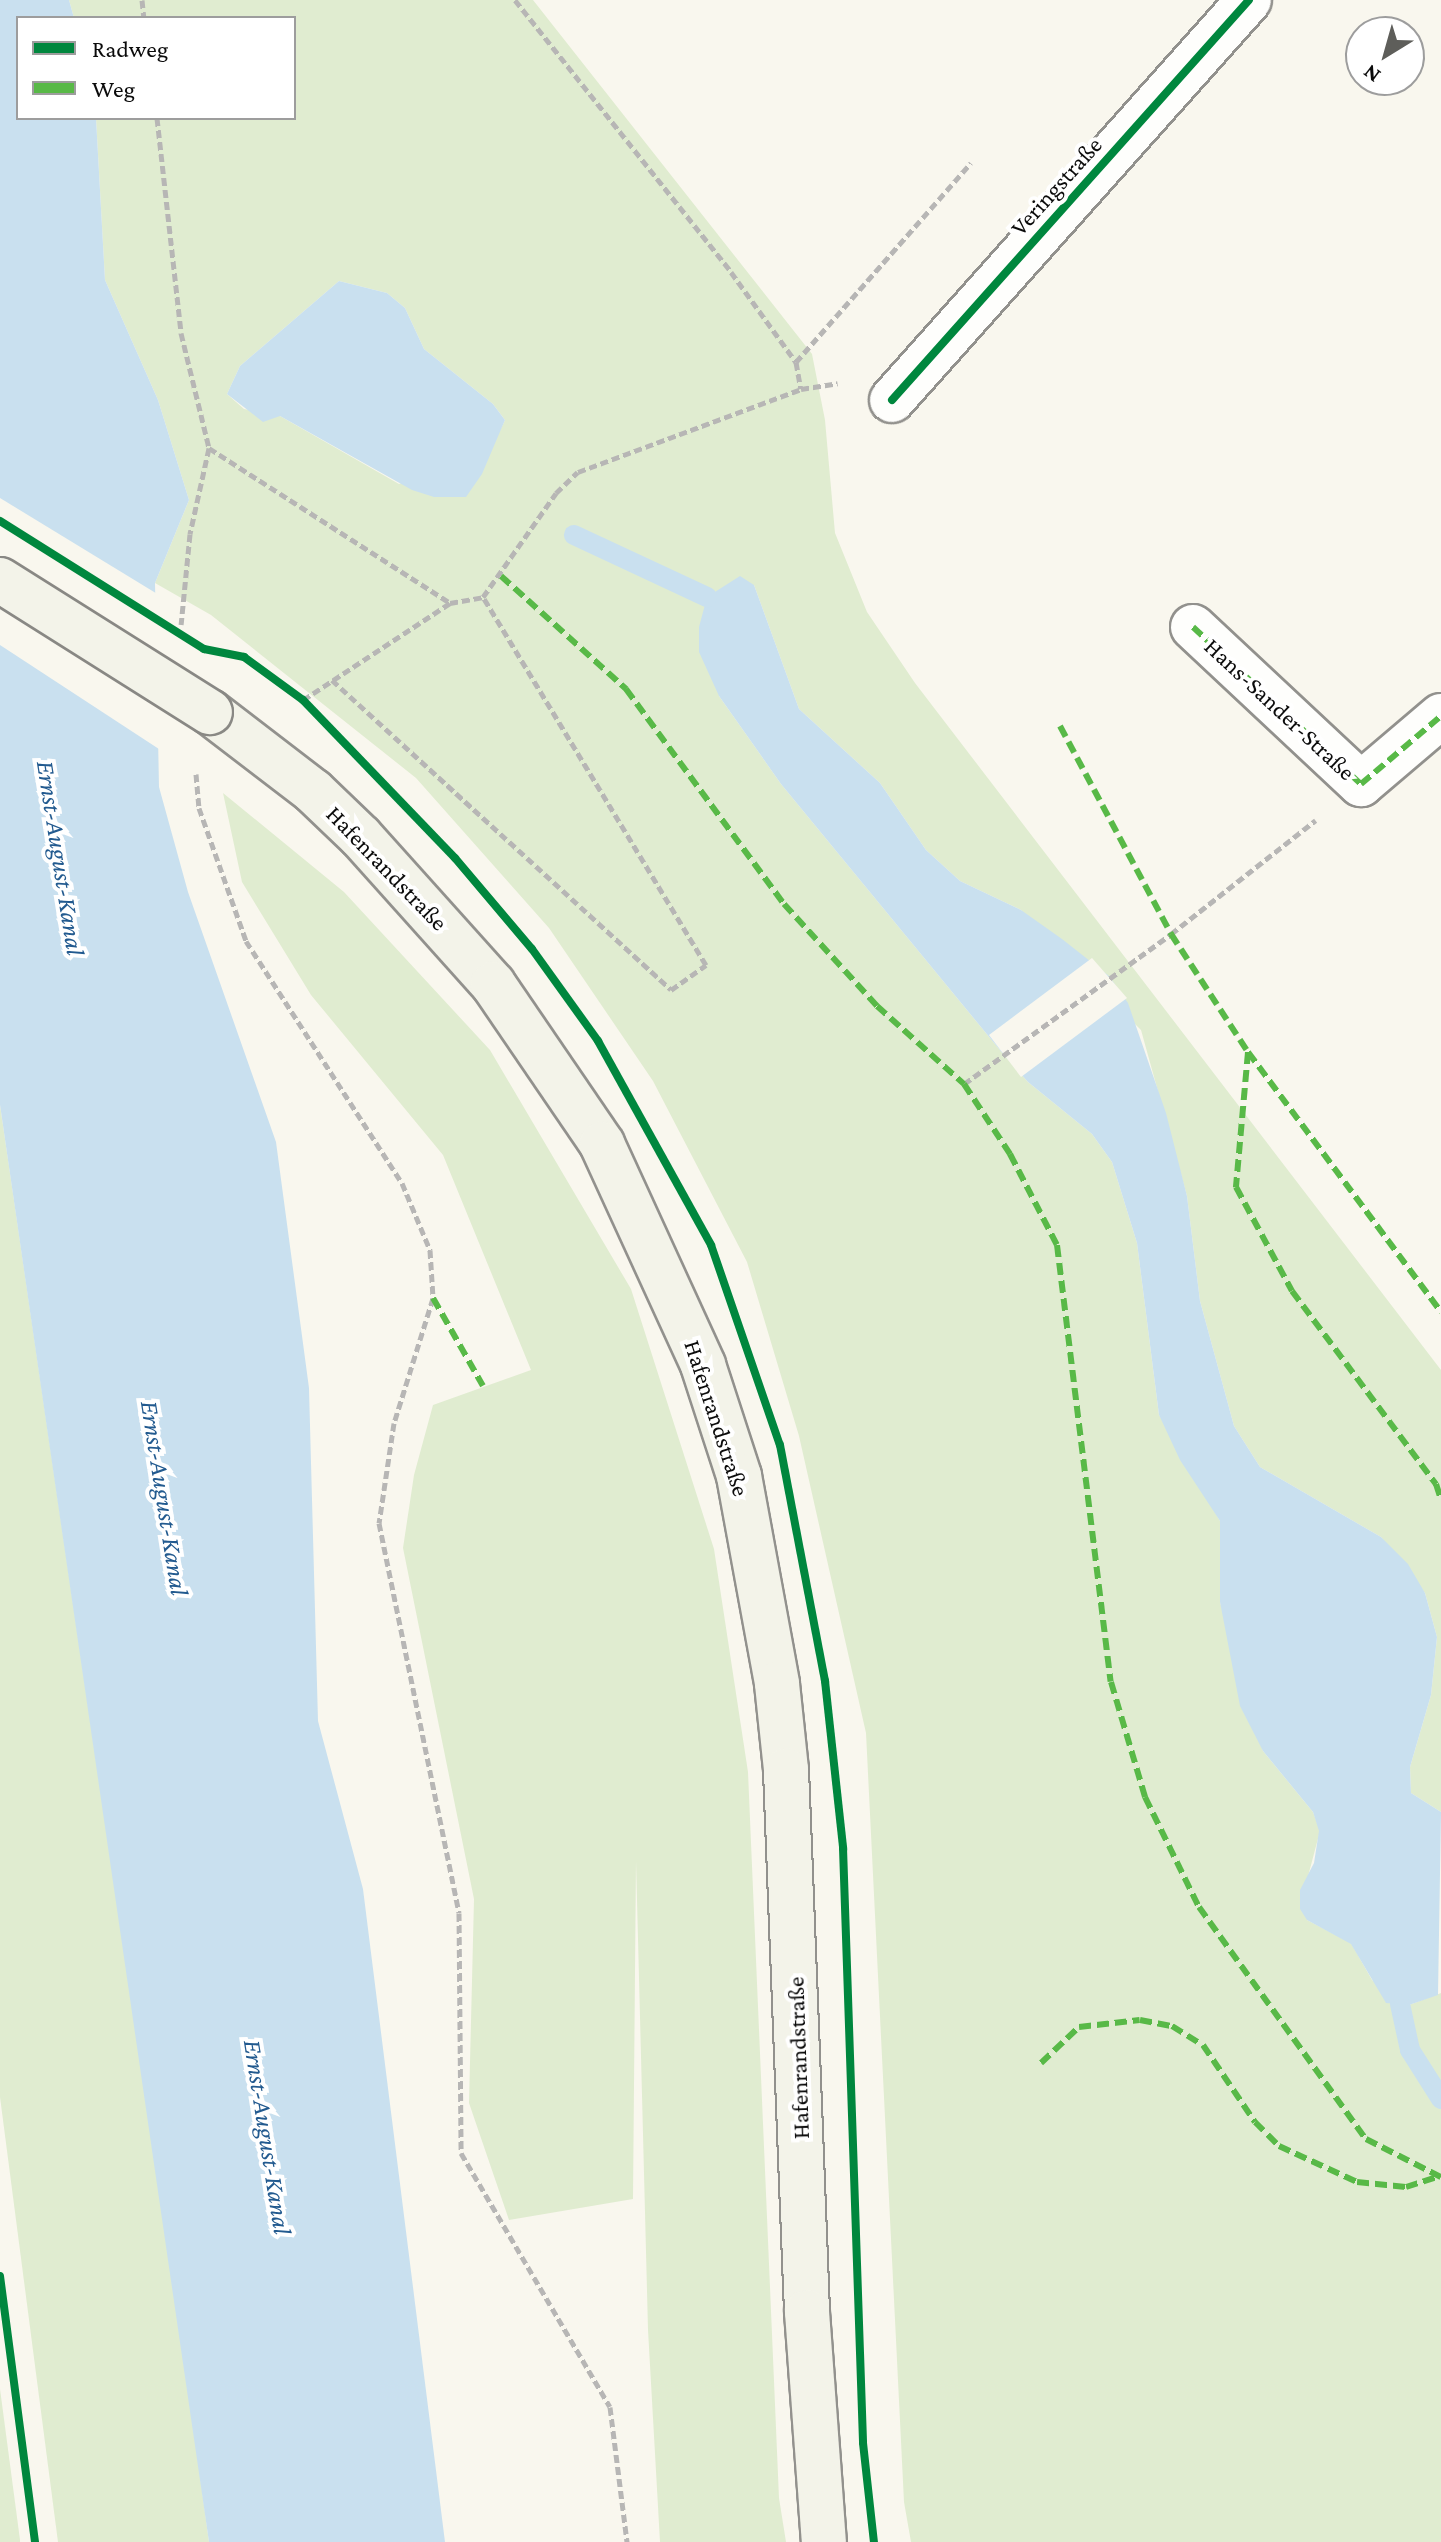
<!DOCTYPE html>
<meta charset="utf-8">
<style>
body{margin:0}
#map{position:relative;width:1441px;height:2542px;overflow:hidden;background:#f9f7ee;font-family:"Crimson Pro",serif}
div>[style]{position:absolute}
.green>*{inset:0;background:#e0ecd0}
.water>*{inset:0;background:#c9e0ef}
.pier>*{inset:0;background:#f9f7ee}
.stream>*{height:20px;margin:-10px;padding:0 10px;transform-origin:10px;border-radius:10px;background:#c9e0ef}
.path>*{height:5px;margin-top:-2.5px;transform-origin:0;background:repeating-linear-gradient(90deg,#b7b6b5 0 8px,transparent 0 12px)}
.roads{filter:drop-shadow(2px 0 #92918d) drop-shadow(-2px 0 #92918d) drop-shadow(0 2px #92918d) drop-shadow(0 -2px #92918d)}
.street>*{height:44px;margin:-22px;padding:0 22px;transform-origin:22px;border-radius:22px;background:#fefefc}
.secondary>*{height:44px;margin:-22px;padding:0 22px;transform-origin:22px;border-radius:22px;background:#f3f3e9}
.bridges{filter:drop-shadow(2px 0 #898884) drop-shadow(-2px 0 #898884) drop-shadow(0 2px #898884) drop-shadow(0 -2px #898884)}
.secondary-bridge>*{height:44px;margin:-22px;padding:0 22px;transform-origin:22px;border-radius:22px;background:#f3f3e9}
.quiet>*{height:6px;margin-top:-3px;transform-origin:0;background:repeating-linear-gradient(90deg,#58b947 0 12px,transparent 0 18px)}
.cycleway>*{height:8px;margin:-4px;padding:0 4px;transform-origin:4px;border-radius:4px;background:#00873e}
span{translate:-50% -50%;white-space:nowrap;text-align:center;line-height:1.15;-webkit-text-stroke:8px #fff;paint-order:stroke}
.street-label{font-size:24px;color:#0b0b0b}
.water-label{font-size:26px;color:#225a8f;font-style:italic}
.legend{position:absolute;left:16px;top:16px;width:280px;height:104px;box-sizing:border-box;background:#fff;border:2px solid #9d9d9d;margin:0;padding:10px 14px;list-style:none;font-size:24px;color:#0b0b0b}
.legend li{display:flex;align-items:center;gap:16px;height:40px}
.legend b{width:40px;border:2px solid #9d9d9d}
.north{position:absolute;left:1345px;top:16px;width:80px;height:80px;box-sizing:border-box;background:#fff;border:2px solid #9d9d9d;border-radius:50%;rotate:217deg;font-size:22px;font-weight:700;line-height:32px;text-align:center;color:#0b0b0b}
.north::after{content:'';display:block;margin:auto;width:28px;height:36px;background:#5e5e5a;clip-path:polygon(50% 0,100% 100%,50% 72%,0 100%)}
</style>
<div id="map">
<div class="green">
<i style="clip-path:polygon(evenodd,69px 0,533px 0,812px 354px,825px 420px,835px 533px,867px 612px,915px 683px,1441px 1370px,1441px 1812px,1411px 1793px,1410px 1767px,1431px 1695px,1437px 1637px,1425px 1593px,1381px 1537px,1260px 1467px,1234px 1426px,1200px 1301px,1187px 1196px,1141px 1030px,1021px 910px,960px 881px,926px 850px,880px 783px,799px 709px,754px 585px,719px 696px,781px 784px,1004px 1055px,1028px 1082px,1092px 1134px,1112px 1162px,1137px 1243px,1159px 1415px,1220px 1521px,1220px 1602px,1263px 1751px,1313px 1812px,1320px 1831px,1306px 1884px,1307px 1920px,1351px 1943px,1372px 1980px,1409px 2005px,1441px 1993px,1441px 2542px,911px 2542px,904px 2502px,866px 1733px,799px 1436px,747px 1262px,653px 1081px,549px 928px,416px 778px,211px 615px,155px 583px,189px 500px,158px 400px,105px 280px,96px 118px,294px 118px,294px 18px,74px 18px,69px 0,339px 281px,387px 293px,405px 308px,424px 349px,493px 404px,505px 420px,493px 445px,399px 484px,280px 416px,244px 409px,227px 394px,240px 366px,339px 281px)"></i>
<i style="clip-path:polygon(223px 793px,344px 892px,490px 1050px,631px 1289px,714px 1549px,748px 1772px,779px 2498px,786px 2542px,660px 2542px,648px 2330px,636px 1861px,633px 2199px,509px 2220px,469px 2103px,474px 1899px,403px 1548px,414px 1475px,433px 1405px,531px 1370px,443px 1155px,311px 995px,242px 882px)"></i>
<i style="clip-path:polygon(0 1105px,190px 2402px,209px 2542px,58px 2542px,0 2097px)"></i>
<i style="clip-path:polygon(0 2389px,20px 2540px,20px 2542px,0 2542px)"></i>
</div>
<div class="water">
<i style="clip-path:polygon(0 0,69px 0,74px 18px,18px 18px,18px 118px,96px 118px,105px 280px,158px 400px,189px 500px,155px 583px,159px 787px,188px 892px,276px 1142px,309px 1388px,318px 1721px,363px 1889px,445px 2542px,209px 2542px,0 1105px)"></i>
<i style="clip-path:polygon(339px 281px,387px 293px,405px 308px,424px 349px,493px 404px,505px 420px,482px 474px,466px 497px,434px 497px,412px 490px,280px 416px,263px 422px,227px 394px,240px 366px)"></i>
<i style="clip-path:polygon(740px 576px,754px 585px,799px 709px,880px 783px,926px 850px,960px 881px,1021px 910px,1062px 939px,1109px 976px,1128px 1003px,1166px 1113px,1187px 1196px,1200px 1301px,1234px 1426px,1260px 1467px,1381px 1537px,1408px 1564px,1425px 1593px,1437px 1637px,1431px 1695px,1410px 1767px,1411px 1793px,1441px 1812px,1438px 1995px,1409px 2005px,1386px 2003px,1351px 1944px,1307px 1920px,1300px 1909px,1300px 1890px,1314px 1863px,1319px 1831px,1313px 1812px,1263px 1751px,1240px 1706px,1220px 1602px,1220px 1521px,1180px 1460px,1159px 1415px,1137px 1243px,1112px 1162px,1092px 1134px,1028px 1082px,1004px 1055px,781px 784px,719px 696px,699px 652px,699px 627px,707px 597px)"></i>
</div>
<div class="pier">
<i style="clip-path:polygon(0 498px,159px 595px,162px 751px,0 645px)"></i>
<i style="clip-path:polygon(1092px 958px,1127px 998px,1021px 1077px,989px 1035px)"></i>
</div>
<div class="stream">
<i style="left:574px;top:535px;width:147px;rotate:25deg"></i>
<i style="left:1400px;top:2004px;width:47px;rotate:77.7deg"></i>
<i style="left:1410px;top:2050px;width:58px;rotate:57.7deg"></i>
</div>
<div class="path">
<i style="left:142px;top:0;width:18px;rotate:84deg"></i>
<i style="left:515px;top:0;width:347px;rotate:51.5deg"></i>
<i style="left:731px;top:272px;width:111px;rotate:54.2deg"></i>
<i style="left:796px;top:362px;width:27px;rotate:80deg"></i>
<i style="left:157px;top:118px;width:216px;rotate:83.6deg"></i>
<i style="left:181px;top:333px;width:118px;rotate:76.3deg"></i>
<i style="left:209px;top:448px;width:88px;rotate:102.5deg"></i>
<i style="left:190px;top:534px;width:91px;rotate:95.6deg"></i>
<i style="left:796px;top:362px;width:265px;rotate:-48.7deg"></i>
<i style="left:209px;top:448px;width:287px;rotate:32.7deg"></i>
<i style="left:332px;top:680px;width:459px;rotate:42.4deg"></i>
<i style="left:671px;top:990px;width:43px;rotate:-35.5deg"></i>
<i style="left:706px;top:965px;width:430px;rotate:-121.2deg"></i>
<i style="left:303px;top:700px;width:176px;rotate:-33.4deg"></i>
<i style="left:450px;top:603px;width:34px;rotate:-10deg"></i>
<i style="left:483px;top:597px;width:127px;rotate:-54.9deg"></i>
<i style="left:556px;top:493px;width:30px;rotate:-44deg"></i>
<i style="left:578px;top:472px;width:238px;rotate:-20.4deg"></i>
<i style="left:801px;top:389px;width:37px;rotate:-9deg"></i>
<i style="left:196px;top:774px;width:34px;rotate:85deg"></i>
<i style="left:199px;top:808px;width:141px;rotate:70.5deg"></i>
<i style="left:246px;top:941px;width:288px;rotate:57.2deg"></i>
<i style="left:402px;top:1183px;width:73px;rotate:67.3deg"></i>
<i style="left:430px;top:1250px;width:48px;rotate:86.4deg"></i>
<i style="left:433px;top:1298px;width:131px;rotate:107.3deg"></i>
<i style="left:394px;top:1423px;width:101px;rotate:98.5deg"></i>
<i style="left:379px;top:1523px;width:398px;rotate:78.4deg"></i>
<i style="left:459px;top:1913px;width:240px;rotate:89.5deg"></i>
<i style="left:461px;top:2153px;width:294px;rotate:59.6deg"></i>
<i style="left:610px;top:2407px;width:136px;rotate:82.8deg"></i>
<i style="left:964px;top:1084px;width:256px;rotate:-35.9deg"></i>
<i style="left:1171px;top:934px;width:184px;rotate:-38.2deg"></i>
</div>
<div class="roads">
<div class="street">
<i style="left:892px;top:400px;width:536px;rotate:-48.25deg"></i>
<i style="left:1193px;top:627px;width:230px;rotate:43.1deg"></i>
<i style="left:1361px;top:784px;width:105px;rotate:-40.4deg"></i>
</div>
<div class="secondary">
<i style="left:210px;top:712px;width:130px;rotate:37.5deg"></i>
<i style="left:313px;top:791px;width:66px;rotate:43.8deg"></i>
<i style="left:361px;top:837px;width:198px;rotate:48.1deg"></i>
<i style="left:493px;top:984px;width:194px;rotate:55.7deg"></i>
<i style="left:602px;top:1144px;width:243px;rotate:65.4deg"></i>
<i style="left:703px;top:1365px;width:117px;rotate:72deg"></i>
<i style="left:739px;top:1476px;width:211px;rotate:79.6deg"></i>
<i style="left:777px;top:1684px;width:86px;rotate:84deg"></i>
<i style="left:786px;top:1770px;width:542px;rotate:87.78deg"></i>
<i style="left:807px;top:2312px;width:231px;rotate:85.8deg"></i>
</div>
</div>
<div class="bridges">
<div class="secondary-bridge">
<i style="left:0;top:580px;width:248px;rotate:32.2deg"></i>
</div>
</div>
<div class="quiet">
<i style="left:501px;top:576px;width:169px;rotate:42.1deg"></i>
<i style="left:626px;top:689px;width:267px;rotate:53.7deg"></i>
<i style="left:784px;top:904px;width:138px;rotate:47.6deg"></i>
<i style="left:877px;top:1006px;width:117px;rotate:41.9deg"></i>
<i style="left:964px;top:1084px;width:84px;rotate:56.7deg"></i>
<i style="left:1010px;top:1154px;width:102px;rotate:62.7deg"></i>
<i style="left:1057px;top:1245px;width:440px;rotate:83deg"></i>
<i style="left:1111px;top:1682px;width:120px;rotate:73.5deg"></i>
<i style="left:1145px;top:1797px;width:123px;rotate:63.9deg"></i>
<i style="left:1199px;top:1907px;width:286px;rotate:54.3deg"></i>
<i style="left:1366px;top:2139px;width:84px;rotate:26.9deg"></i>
<i style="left:1193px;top:627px;width:230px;rotate:43.1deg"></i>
<i style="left:1361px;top:784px;width:105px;rotate:-40.4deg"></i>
<i style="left:1060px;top:726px;width:236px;rotate:61.9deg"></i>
<i style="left:1171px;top:934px;width:141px;rotate:56.9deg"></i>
<i style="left:1248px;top:1052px;width:324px;rotate:53.4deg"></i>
<i style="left:1248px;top:1052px;width:136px;rotate:95.1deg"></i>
<i style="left:1236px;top:1187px;width:118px;rotate:61.7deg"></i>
<i style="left:1292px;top:1291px;width:241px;rotate:53.3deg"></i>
<i style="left:1436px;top:1484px;width:16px;rotate:72deg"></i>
<i style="left:433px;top:1298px;width:101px;rotate:60.4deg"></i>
<i style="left:1041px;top:2063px;width:52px;rotate:-43.5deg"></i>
<i style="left:1079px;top:2027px;width:61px;rotate:-6.5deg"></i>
<i style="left:1140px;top:2020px;width:33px;rotate:11deg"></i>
<i style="left:1172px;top:2026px;width:36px;rotate:32deg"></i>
<i style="left:1203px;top:2045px;width:93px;rotate:56deg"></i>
<i style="left:1255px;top:2122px;width:34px;rotate:45deg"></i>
<i style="left:1279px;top:2146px;width:86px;rotate:24.8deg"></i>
<i style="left:1357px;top:2182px;width:49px;rotate:5.8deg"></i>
<i style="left:1406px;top:2187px;width:33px;rotate:-18deg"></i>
</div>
<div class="cycleway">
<i style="left:892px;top:400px;width:536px;rotate:-48.25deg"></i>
<i style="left:0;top:521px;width:241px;rotate:32.1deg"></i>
<i style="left:204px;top:649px;width:41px;rotate:11.3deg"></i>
<i style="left:244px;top:657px;width:73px;rotate:36.1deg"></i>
<i style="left:303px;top:700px;width:219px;rotate:46.1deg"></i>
<i style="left:455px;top:858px;width:119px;rotate:49.8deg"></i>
<i style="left:532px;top:949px;width:113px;rotate:54.3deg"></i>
<i style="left:598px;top:1041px;width:233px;rotate:61deg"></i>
<i style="left:711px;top:1245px;width:212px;rotate:71deg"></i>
<i style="left:780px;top:1445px;width:240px;rotate:79.2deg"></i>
<i style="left:825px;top:1681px;width:168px;rotate:83.8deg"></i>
<i style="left:843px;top:1848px;width:595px;rotate:88.07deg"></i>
<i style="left:863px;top:2443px;width:100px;rotate:83.7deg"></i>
<i style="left:0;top:2276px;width:268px;rotate:82.5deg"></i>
</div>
<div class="street-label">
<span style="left:1056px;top:186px;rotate:-48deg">Veringstraße</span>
<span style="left:1280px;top:709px;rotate:43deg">Hans-Sander-Straße</span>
<span style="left:387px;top:868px;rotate:46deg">Hafenrandstraße</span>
<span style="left:717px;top:1418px;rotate:72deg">Hafenrandstraße</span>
<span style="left:798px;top:2058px;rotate:-92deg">Hafenrandstraße</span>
</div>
<div class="water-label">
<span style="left:60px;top:858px;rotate:81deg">Ernst-August-Kanal</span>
<span style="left:164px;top:1498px;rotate:81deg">Ernst-August-Kanal</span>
<span style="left:267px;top:2137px;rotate:81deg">Ernst-August-Kanal</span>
</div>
<ul class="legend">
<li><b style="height:10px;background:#00873e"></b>Radweg</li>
<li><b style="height:10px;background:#58b947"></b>Weg</li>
</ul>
<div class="north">N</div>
</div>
